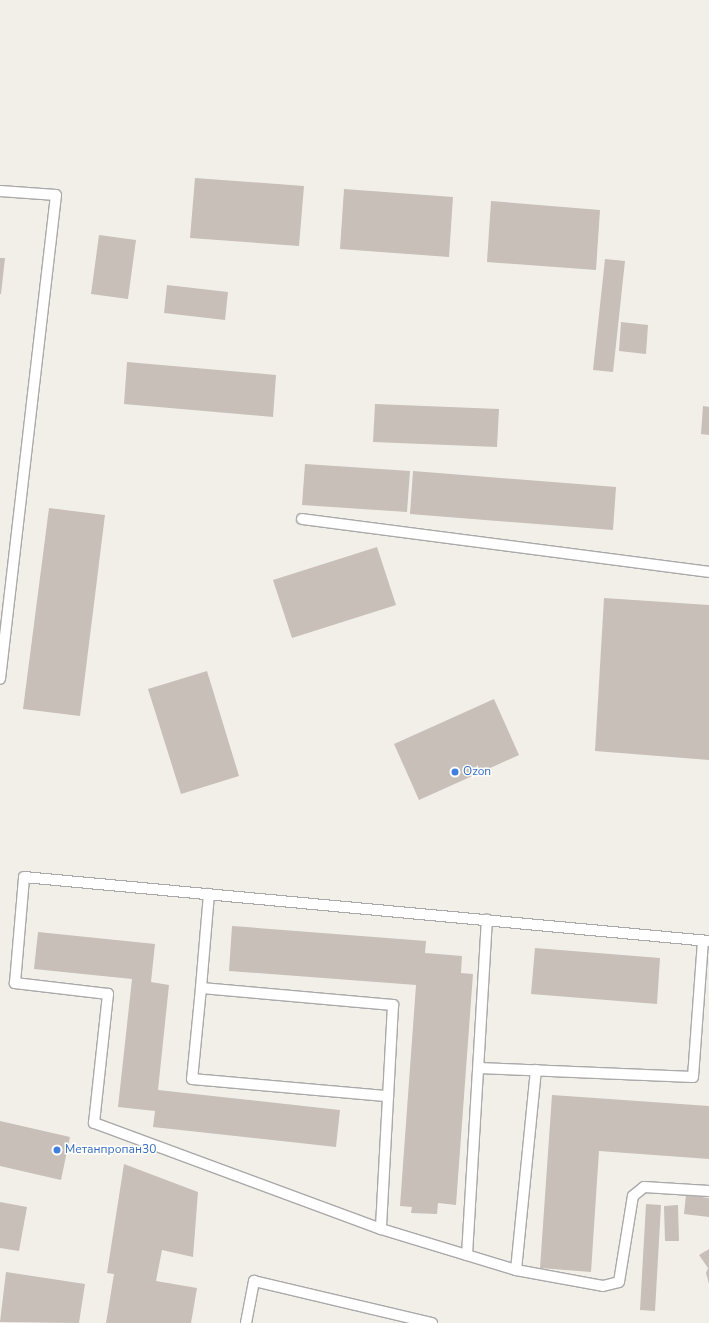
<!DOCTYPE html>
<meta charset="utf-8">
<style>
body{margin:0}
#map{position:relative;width:709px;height:1323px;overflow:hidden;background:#f2efe9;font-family:"Nunito Sans",sans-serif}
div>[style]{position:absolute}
.building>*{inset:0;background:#c7bfb8}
.roads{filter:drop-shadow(1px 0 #a9a9a9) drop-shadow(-1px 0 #a9a9a9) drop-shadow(0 1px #a9a9a9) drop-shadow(0 -1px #a9a9a9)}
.service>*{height:10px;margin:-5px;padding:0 5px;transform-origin:5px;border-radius:5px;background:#fff}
.dots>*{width:11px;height:11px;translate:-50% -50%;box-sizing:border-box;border:2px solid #fff;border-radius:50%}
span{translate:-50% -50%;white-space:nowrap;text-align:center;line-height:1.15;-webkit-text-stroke:3px #fff;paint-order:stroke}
.shop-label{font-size:12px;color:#366cbe}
.left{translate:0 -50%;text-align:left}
</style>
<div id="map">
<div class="building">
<i style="clip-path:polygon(195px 178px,304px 186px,299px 246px,190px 238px)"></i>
<i style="clip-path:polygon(344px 189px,453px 197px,449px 257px,340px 249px)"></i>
<i style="clip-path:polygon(491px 201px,600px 210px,596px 270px,487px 262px)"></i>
<i style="clip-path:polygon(99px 235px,136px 240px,128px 299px,91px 294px)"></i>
<i style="clip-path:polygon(0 258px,5px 258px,1px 294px,0 294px)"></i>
<i style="clip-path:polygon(605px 259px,625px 261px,613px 372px,593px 370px)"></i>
<i style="clip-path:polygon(167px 285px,228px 292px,225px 320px,164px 313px)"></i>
<i style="clip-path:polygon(621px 322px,648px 325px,646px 354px,619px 351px)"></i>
<i style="clip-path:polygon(127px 362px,276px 375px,273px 417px,124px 404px)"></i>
<i style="clip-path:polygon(375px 404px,499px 409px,497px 447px,373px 442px)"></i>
<i style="clip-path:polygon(703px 406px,709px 407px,709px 435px,701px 434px)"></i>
<i style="clip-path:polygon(305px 464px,410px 471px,407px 512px,302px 505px)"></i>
<i style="clip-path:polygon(413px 471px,616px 487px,613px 530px,410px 514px)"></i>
<i style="clip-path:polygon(49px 508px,105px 515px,80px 716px,23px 709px)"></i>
<i style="clip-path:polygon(377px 547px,396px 605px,292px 638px,273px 580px)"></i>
<i style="clip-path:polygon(604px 598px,709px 605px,709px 760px,595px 751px)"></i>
<i style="clip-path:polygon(207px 671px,239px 776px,181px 794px,148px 689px)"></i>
<i style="clip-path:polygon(494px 699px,519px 755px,419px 800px,394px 744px)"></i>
<i style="clip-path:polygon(232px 926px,426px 941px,425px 953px,462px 956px,461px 973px,473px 974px,456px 1205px,438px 1203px,437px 1214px,411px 1213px,412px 1207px,400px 1206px,416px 985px,229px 971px)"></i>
<i style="clip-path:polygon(38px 932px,155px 944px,151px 982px,169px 985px,158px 1090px,340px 1110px,336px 1147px,153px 1127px,155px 1111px,118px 1107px,132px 979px,34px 969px)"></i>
<i style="clip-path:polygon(535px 948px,660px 958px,657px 1004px,531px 994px)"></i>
<i style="clip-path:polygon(552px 1095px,709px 1106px,709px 1159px,599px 1151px,591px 1272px,540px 1268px)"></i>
<i style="clip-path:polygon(0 1121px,70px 1137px,61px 1180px,0 1166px)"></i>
<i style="clip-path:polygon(124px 1164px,198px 1192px,193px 1257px,162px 1250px,156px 1281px,197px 1288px,191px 1323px,106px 1323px,114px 1274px,107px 1273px)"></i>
<i style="clip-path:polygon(686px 1195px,709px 1198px,709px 1217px,684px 1214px)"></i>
<i style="clip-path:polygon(0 1202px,27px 1207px,19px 1251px,0 1248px)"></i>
<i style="clip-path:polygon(646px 1204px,661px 1205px,655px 1311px,640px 1310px)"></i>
<i style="clip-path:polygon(678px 1205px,679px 1241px,665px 1241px,664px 1206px)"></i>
<i style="clip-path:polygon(709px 1249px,709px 1284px,706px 1273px,708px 1268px,699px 1255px)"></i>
<i style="clip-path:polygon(6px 1272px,85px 1284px,79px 1323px,0 1322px)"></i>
</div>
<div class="roads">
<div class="service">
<i style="left:0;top:191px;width:56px;rotate:4.1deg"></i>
<i style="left:56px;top:195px;width:487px;rotate:96.6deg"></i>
<i style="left:302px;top:519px;width:410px;rotate:7.4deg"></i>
<i style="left:209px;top:894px;width:94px;rotate:94.9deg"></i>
<i style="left:201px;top:988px;width:193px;rotate:5.1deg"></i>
<i style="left:393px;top:1005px;width:224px;rotate:93.1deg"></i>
<i style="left:381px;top:1229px;width:141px;rotate:16.9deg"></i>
<i style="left:516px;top:1270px;width:88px;rotate:10.4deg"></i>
<i style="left:603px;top:1286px;width:16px;rotate:-14deg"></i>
<i style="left:619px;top:1282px;width:87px;rotate:-80.8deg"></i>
<i style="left:633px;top:1196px;width:14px;rotate:-39deg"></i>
<i style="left:644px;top:1187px;width:65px;rotate:3.5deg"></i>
<i style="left:201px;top:988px;width:91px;rotate:95.6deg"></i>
<i style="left:192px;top:1079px;width:197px;rotate:5deg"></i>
<i style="left:479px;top:1068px;width:214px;rotate:2.4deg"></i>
<i style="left:693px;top:1077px;width:136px;rotate:-85.8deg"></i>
<i style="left:381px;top:1229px;width:306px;rotate:-159.7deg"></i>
<i style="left:94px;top:1123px;width:130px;rotate:-83.8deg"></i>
<i style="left:108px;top:994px;width:94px;rotate:-173.3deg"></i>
<i style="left:15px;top:983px;width:106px;rotate:-85.1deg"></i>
<i style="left:24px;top:877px;width:688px;rotate:5.34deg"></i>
<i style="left:467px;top:1255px;width:336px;rotate:-86.6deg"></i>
<i style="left:516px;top:1270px;width:201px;rotate:-84.3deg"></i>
<i style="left:246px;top:1323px;width:43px;rotate:-79.2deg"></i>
<i style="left:254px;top:1281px;width:183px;rotate:13.3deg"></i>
</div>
</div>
<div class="dots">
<i style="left:455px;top:772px;background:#3f7fe0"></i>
<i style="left:57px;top:1150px;background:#3f7fe0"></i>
</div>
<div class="shop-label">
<span class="left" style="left:463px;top:772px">Ozon</span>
<span class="left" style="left:65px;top:1150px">Метанпропан30</span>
</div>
</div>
